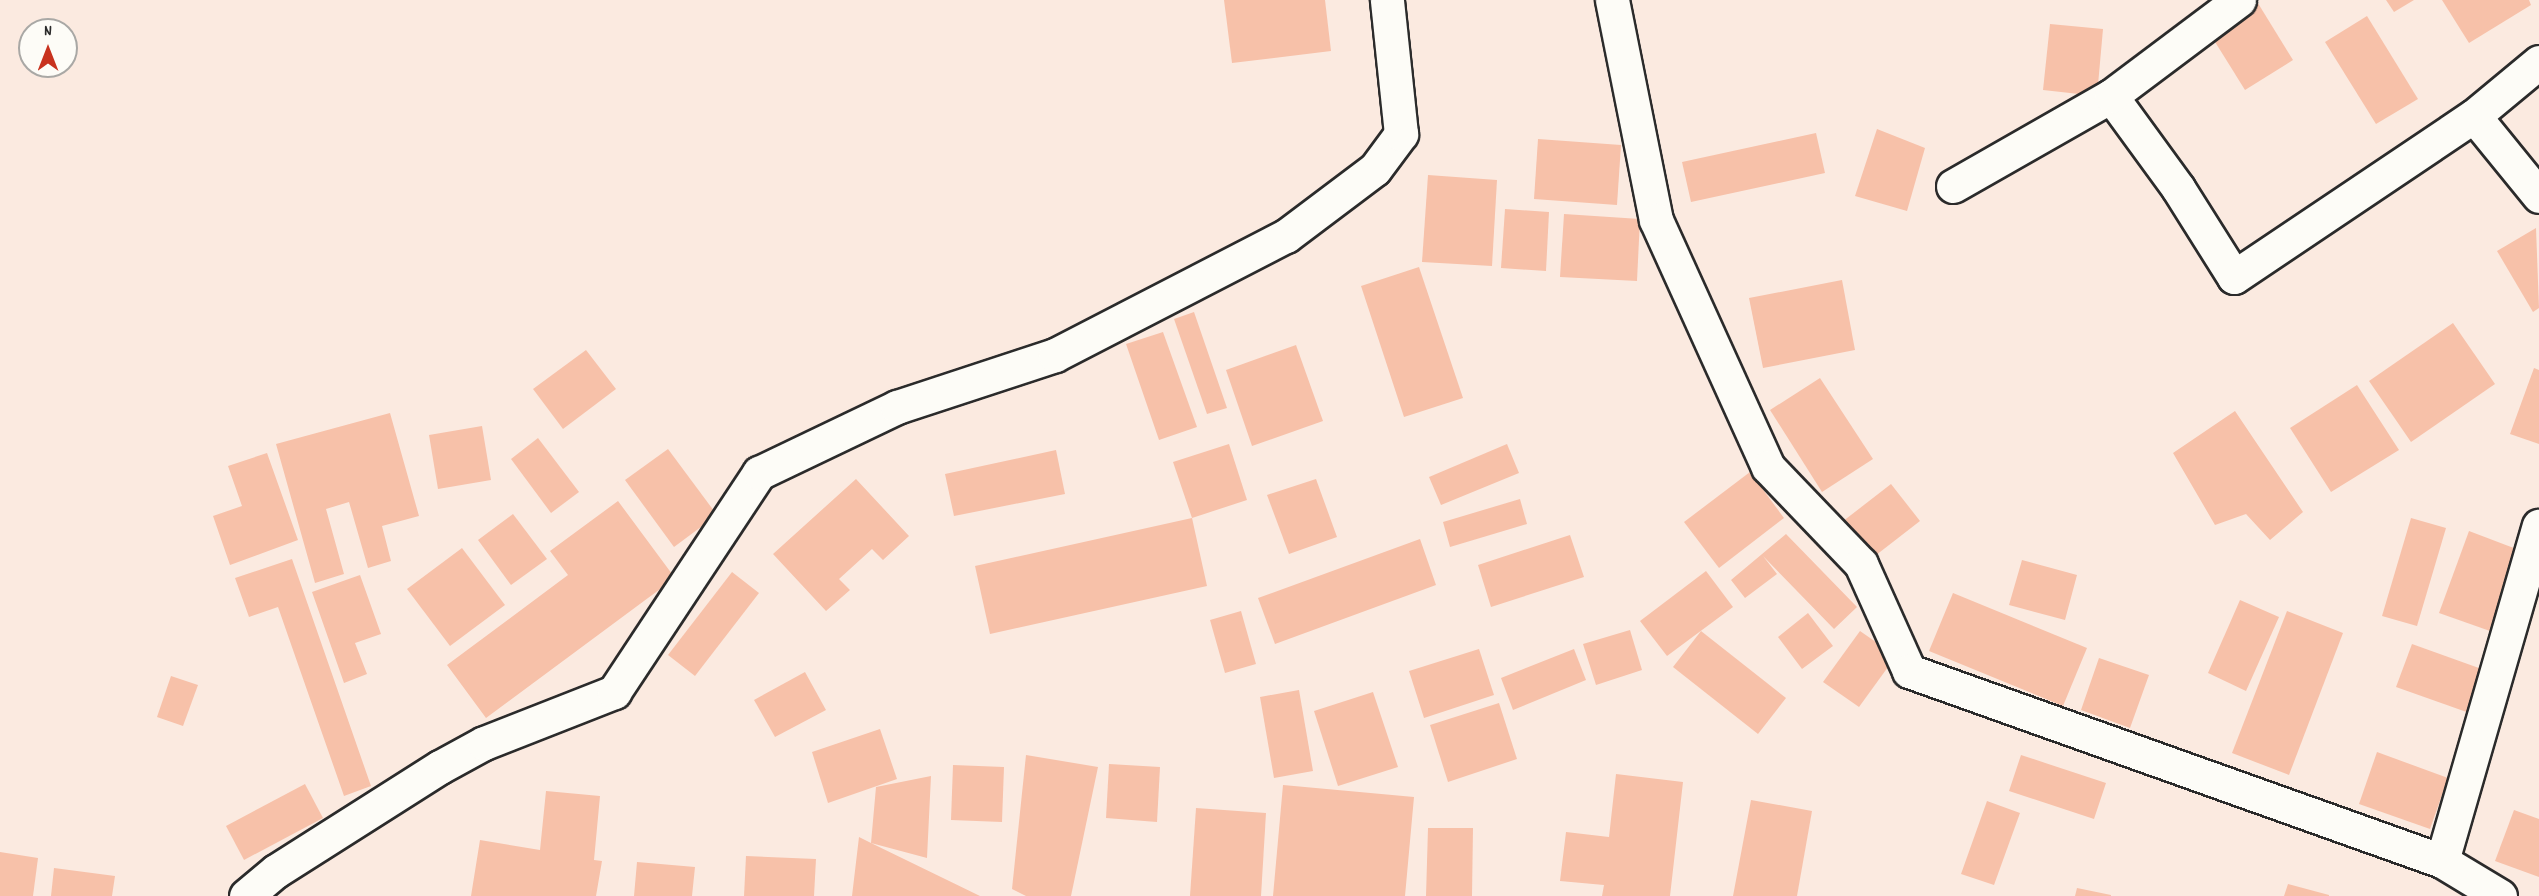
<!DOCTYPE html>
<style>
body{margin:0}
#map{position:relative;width:2539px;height:896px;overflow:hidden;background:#fbeae0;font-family:Dekko,sans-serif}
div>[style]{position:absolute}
.building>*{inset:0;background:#f7c1a9}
.roads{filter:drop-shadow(2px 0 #2b2b2b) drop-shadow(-2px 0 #2b2b2b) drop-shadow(0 2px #2b2b2b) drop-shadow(0 -2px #2b2b2b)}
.street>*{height:33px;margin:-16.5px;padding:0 16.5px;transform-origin:16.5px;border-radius:16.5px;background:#fdfcf7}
span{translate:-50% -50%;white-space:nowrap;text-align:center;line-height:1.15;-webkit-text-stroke:4.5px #fdfcf7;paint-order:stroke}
.north{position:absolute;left:18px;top:18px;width:60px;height:60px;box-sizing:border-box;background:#fdfcf7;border:2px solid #a9a8a5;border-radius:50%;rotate:0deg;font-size:16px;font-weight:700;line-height:24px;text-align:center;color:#2b2b2b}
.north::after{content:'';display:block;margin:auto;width:21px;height:27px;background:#c8321e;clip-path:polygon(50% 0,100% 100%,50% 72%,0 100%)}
</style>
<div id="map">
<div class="building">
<i style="clip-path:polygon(1224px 0,1325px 0,1331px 51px,1232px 63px)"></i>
<i style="clip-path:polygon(2256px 0,2293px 60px,2245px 90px,2207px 29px)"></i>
<i style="clip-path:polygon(2386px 0,2414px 0,2394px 12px)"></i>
<i style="clip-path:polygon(2442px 0,2529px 0,2531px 5px,2469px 43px)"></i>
<i style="clip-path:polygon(2367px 16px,2418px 99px,2376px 124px,2325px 42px)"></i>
<i style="clip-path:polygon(2050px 24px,2103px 29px,2097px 96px,2043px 90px)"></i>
<i style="clip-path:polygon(1877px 129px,1925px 148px,1907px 211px,1855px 196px)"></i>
<i style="clip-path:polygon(1816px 133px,1825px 173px,1691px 202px,1682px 162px)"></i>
<i style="clip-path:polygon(1538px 139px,1621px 145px,1617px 205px,1534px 199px)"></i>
<i style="clip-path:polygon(1428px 175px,1497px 180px,1492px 266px,1422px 262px)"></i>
<i style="clip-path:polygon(1505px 209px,1549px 212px,1546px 271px,1501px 268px)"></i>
<i style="clip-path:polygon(1564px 214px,1640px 219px,1637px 281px,1560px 277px)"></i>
<i style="clip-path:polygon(2536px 228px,2539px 308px,2533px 312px,2497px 251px)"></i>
<i style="clip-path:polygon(1419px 267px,1463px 398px,1404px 417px,1361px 286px)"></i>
<i style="clip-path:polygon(1842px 280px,1855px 350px,1763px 368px,1749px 298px)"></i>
<i style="clip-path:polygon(1194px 312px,1227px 408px,1207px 414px,1174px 319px)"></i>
<i style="clip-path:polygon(2453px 323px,2495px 384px,2411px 442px,2369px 381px)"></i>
<i style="clip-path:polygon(1163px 332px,1197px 427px,1159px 440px,1126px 344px)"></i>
<i style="clip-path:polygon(1296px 345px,1323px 421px,1252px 446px,1226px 370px)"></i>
<i style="clip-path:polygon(586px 350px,616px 389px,563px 429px,533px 389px)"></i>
<i style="clip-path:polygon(2534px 368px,2539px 370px,2539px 444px,2510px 434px)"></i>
<i style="clip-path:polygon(1820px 378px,1873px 459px,1822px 492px,1770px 410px)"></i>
<i style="clip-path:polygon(2357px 385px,2399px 450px,2331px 492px,2290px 428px)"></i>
<i style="clip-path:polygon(2235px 411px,2303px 512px,2270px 540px,2246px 514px,2215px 525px,2173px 453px)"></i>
<i style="clip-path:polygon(390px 413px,419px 516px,382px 526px,391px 561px,368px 568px,349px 502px,326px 509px,344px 574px,315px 583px,276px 444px)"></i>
<i style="clip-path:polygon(482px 426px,491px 480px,438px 489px,429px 435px)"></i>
<i style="clip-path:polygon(538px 438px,579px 492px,551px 513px,511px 459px)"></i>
<i style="clip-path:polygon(1229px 444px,1247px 500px,1192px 518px,1173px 462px)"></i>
<i style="clip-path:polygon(1507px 444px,1519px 473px,1441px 505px,1429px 477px)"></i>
<i style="clip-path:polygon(668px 449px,717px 515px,674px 547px,625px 480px)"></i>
<i style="clip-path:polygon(1056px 450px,1065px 494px,954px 516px,945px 474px)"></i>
<i style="clip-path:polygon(267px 453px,298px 540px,230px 565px,213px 516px,242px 506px,228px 466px)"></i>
<i style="clip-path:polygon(1750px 472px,1784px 518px,1719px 568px,1684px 522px)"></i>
<i style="clip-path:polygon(856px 479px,909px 536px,883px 560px,872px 549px,839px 579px,850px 590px,826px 611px,773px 554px)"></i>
<i style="clip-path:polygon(1316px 479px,1337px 537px,1289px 554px,1267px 495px)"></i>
<i style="clip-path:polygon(1891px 484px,1920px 521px,1871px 559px,1842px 522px)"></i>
<i style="clip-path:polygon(1520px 499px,1527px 524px,1450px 547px,1443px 522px)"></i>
<i style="clip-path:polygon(618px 501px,675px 578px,486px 718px,447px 665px,568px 575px,550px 551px)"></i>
<i style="clip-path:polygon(513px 514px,547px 559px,511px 585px,478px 540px)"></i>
<i style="clip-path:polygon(1192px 518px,1207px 586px,990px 634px,975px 566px)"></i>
<i style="clip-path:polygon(2411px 518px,2446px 528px,2417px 626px,2382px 616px)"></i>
<i style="clip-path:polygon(2469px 531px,2519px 550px,2490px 631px,2439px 613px)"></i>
<i style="clip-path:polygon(1786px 534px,1857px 607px,1834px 629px,1763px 556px,1777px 574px,1745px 598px,1731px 580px)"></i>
<i style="clip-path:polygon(1570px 535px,1584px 577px,1491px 607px,1478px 565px)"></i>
<i style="clip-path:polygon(1420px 539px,1436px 585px,1275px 644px,1258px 598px)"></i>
<i style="clip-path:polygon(462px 548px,505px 605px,450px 646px,407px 589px)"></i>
<i style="clip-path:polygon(292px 559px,371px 786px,344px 796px,278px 607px,249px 617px,235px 578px)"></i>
<i style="clip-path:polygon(2022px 560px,2077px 575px,2065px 620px,2009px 605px)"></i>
<i style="clip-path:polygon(1706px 571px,1733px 607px,1667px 656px,1640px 621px)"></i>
<i style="clip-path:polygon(732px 572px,759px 593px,695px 676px,668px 655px)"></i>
<i style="clip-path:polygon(360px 575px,381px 634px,355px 643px,367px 674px,344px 683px,312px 592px)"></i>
<i style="clip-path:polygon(1953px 593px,2087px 648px,2063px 706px,1929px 651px)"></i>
<i style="clip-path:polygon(2240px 600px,2279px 617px,2246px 691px,2208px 673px)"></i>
<i style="clip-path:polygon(1241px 611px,1256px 664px,1225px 673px,1210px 620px)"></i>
<i style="clip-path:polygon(2287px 611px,2343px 633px,2289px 775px,2232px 753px)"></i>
<i style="clip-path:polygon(1808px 613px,1833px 646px,1802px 669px,1778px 637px)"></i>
<i style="clip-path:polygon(1630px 630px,1642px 670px,1596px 685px,1583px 644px)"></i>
<i style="clip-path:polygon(1701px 631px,1786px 698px,1758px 734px,1673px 667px)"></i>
<i style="clip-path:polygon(1860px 631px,1896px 656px,1859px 707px,1823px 682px)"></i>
<i style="clip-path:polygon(2412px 644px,2490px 672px,2475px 715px,2396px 687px)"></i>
<i style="clip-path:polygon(1479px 649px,1494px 695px,1424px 718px,1409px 671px)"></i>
<i style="clip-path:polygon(1574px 649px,1586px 680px,1513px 710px,1501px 678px)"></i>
<i style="clip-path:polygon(2099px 658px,2149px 675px,2130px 728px,2081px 710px)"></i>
<i style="clip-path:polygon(805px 672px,826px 710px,775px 737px,754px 700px)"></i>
<i style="clip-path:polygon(171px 676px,198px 685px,183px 726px,157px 717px)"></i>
<i style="clip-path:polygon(1299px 690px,1313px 771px,1274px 778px,1260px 697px)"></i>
<i style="clip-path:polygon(1373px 692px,1398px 767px,1338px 786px,1314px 711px)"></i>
<i style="clip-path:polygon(1499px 703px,1517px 759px,1448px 782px,1430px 725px)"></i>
<i style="clip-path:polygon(880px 729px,897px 779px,828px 803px,812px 752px)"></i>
<i style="clip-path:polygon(2377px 752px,2448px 778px,2430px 829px,2359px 804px)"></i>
<i style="clip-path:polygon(1026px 755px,1098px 767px,1071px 896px,1026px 896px,1012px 889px)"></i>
<i style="clip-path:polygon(2021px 755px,2106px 783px,2094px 819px,2009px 791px)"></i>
<i style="clip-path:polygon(1109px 764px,1160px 767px,1157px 822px,1106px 818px)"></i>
<i style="clip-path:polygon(953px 765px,1004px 767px,1002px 822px,951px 820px)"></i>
<i style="clip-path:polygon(1616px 774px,1683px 782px,1670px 896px,1602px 896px,1604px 885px,1560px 881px,1566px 832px,1609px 837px)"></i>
<i style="clip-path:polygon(931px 776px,927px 858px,871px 843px,980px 896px,852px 896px,859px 837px,871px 843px,876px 787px)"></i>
<i style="clip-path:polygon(305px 784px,323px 818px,244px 860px,226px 826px)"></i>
<i style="clip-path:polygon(1283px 785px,1414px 797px,1405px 896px,1273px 896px)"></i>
<i style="clip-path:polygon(546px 791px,600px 796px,594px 860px,602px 861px,596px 896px,471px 896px,480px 840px,540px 850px)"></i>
<i style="clip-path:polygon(1751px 800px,1812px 811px,1797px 896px,1733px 896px)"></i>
<i style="clip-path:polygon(1987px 801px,2020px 813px,1994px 885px,1961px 874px)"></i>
<i style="clip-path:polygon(1196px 808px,1266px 813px,1261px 896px,1190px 896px)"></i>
<i style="clip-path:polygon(2514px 810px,2539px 819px,2539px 877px,2495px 861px)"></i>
<i style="clip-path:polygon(1428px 828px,1473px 828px,1472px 896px,1426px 896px)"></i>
<i style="clip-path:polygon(0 852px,38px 858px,33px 896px,0 896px)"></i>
<i style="clip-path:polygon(746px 856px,816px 859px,814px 896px,744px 896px)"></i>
<i style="clip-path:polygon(637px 862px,695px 867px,692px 896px,634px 896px)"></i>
<i style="clip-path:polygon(54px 868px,115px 876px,112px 896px,51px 896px)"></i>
<i style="clip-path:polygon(2288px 884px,2329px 895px,2329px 896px,2284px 896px)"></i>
<i style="clip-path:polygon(2077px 888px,2111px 895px,2111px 896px,2075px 896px)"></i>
</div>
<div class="roads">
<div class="street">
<i style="left:1612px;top:0;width:224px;rotate:78.7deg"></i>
<i style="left:1656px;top:220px;width:271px;rotate:65.6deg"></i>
<i style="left:1768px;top:467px;width:134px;rotate:46.2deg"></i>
<i style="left:1861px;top:564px;width:117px;rotate:65.8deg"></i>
<i style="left:1909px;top:671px;width:566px;rotate:19.62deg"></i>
<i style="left:2539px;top:62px;width:85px;rotate:140.3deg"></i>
<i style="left:2474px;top:116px;width:103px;rotate:50.9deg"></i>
<i style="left:2111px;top:96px;width:114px;rotate:53.9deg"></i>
<i style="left:2178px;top:188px;width:105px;rotate:57.8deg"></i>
<i style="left:2234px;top:277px;width:289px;rotate:-33.9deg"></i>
<i style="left:1953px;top:186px;width:182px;rotate:-29.7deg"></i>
<i style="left:2111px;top:96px;width:160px;rotate:-36.9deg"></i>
<i style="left:246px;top:896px;width:39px;rotate:-40deg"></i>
<i style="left:276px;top:871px;width:194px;rotate:-32.4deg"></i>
<i style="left:440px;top:767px;width:50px;rotate:-28.6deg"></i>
<i style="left:484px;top:743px;width:140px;rotate:-21.4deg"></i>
<i style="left:614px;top:692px;width:263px;rotate:-56.5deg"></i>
<i style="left:759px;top:473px;width:153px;rotate:-25.6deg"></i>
<i style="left:897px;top:407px;width:166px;rotate:-18.2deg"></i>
<i style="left:1055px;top:355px;width:260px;rotate:-27.3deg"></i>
<i style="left:1286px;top:236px;width:111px;rotate:-37deg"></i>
<i style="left:1375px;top:169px;width:44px;rotate:-53.4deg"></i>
<i style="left:1401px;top:134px;width:135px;rotate:-96deg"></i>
<i style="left:2500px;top:896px;width:68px;rotate:-148.9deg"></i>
<i style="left:2442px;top:861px;width:349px;rotate:-73.9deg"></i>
</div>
</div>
<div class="north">N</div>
</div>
